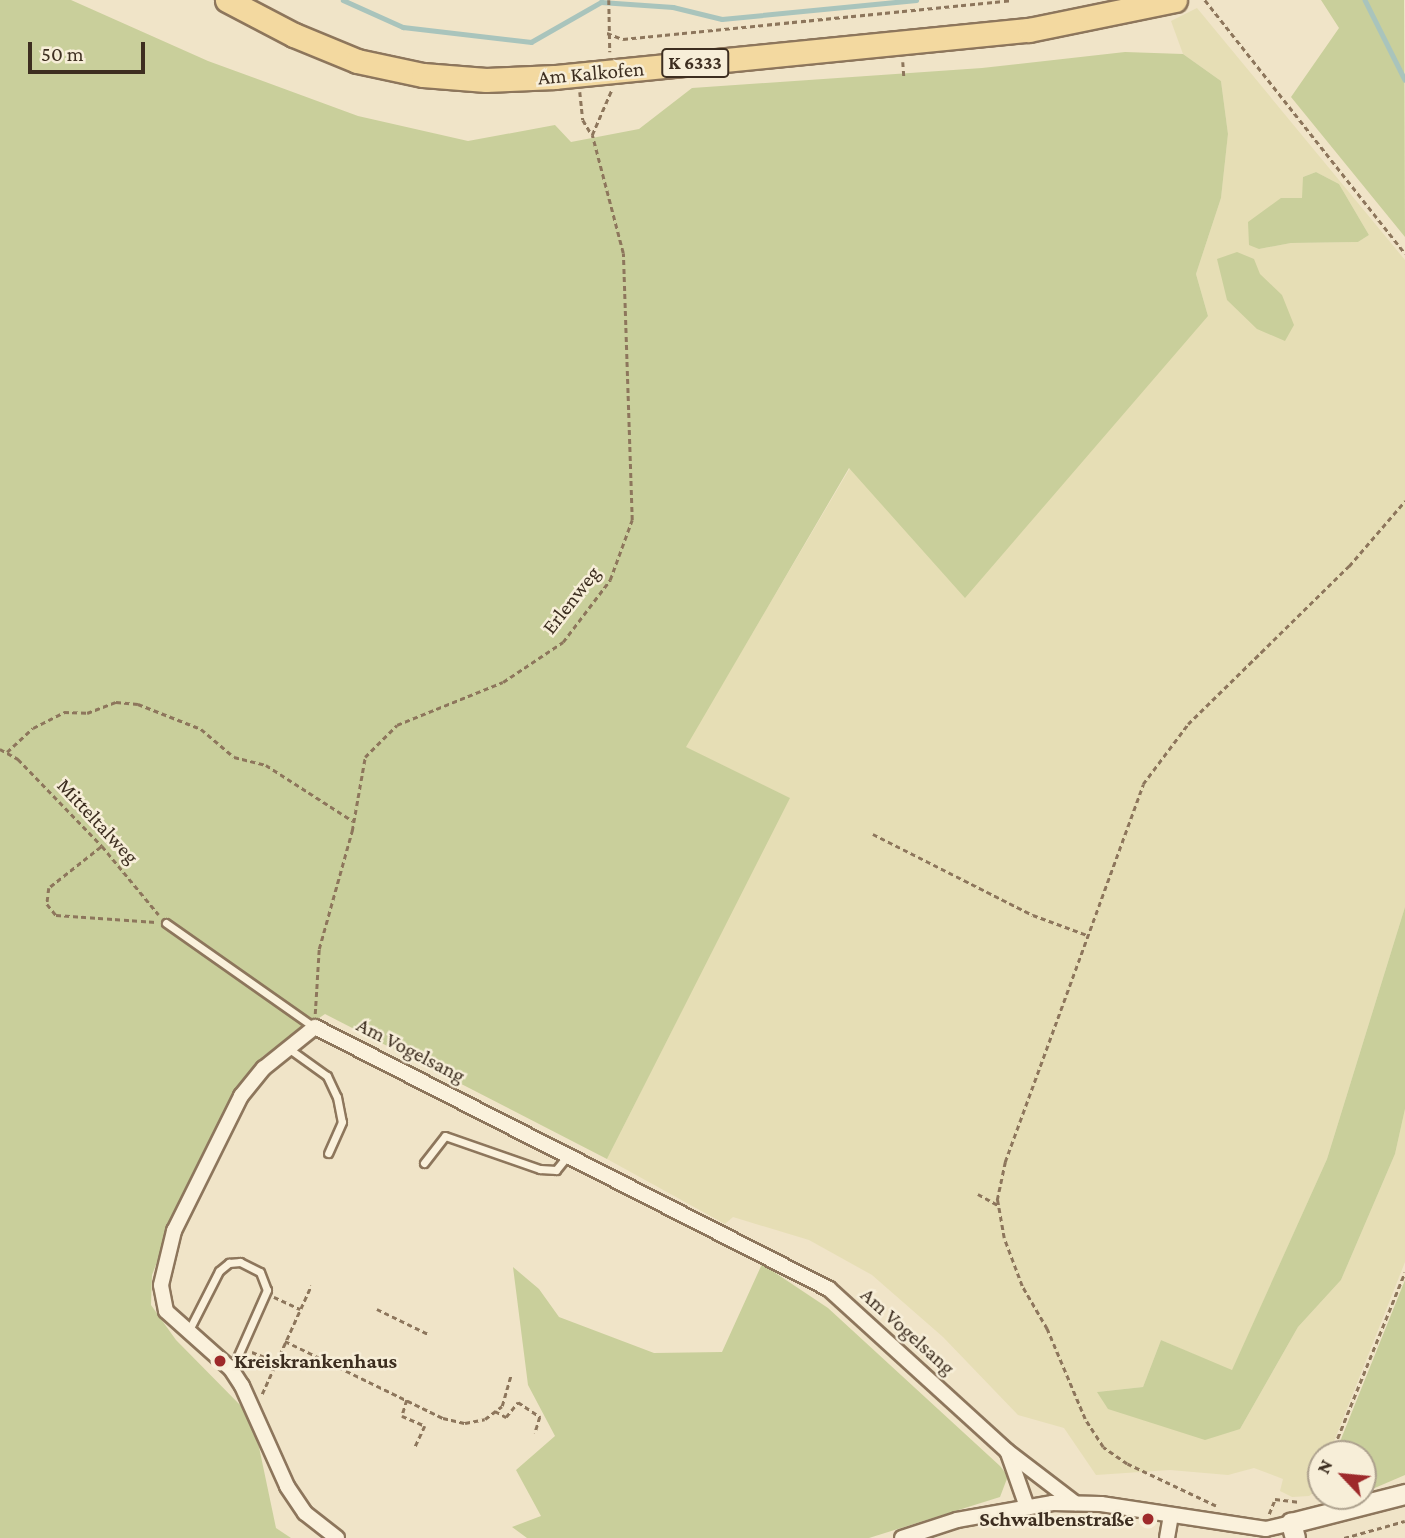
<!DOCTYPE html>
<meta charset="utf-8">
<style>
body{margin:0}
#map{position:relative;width:1405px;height:1538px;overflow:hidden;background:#f0e4c8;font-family:"Crimson Pro",serif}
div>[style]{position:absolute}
.farmland>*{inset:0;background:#e6deb5}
.green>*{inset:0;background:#c9cf9b}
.stream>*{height:4.5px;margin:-2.25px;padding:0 2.25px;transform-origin:2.25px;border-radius:2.25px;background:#a9c4bc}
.path>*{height:2.5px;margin-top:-1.25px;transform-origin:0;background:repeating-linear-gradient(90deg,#8d765c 0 5px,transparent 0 8.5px)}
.roads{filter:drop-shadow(2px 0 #8d765c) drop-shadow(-2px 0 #8d765c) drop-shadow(0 2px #8d765c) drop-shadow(0 -2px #8d765c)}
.lane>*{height:7px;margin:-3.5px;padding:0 3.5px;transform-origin:3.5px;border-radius:3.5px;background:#faf1dc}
.street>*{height:14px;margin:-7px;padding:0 7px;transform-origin:7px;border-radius:7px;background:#faf1dc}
.secondary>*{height:19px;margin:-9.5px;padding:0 9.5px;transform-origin:9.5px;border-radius:9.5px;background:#faf1dc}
.primary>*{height:23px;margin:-11.5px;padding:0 11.5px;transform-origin:11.5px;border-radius:11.5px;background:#f3d9a0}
.dots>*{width:19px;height:19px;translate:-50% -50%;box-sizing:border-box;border:4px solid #f7eed8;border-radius:50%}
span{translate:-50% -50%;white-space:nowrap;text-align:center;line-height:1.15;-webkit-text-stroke:5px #f7eed8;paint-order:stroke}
.shield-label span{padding:2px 5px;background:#f7eed8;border:2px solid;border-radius:5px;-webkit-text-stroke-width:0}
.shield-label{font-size:19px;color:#3d2e20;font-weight:700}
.street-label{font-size:21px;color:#3d2e20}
.poi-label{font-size:21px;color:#3d2e20;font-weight:700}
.left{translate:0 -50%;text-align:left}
.right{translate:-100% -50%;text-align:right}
.north{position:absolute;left:1307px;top:1440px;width:70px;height:70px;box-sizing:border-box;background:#f7eed8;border:2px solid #ada18e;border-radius:50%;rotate:296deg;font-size:19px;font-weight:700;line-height:28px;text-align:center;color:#3d2e20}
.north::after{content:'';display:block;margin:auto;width:24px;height:32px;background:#9e2a2b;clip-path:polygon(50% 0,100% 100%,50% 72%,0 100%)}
.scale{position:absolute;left:28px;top:42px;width:117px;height:32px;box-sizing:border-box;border:4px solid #3d2e20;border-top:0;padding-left:9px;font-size:21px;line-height:24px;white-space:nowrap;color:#3d2e20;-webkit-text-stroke:5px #f7eed8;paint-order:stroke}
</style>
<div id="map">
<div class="farmland">
<i style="clip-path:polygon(evenodd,1197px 8px,1405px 260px,1405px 907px,1327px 1159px,1232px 1371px,1161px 1340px,1143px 1387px,1097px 1392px,1240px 1429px,1298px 1327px,1341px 1280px,1395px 1154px,1405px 1109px,1405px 1262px,1329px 1454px,1321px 1454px,1318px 1490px,1309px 1496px,1292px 1497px,1280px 1491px,1283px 1479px,1254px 1468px,1228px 1475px,1170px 1470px,1096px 1475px,1064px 1428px,1018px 1415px,943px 1337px,872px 1275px,809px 1240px,733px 1217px,725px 1224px,607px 1159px,789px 798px,685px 747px,850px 468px,1208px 316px,1196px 274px,1221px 198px,1228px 134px,1221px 81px,1183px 54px,1171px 21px,1197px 8px,1316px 172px,1339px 184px,1369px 235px,1358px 242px,1291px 243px,1259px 249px,1303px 198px,1303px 177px,1316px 172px)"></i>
</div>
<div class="green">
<i style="clip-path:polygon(0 0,71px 0,208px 61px,358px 116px,468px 141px,555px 125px,571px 142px,639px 129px,692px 88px,982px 68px,1125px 52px,1183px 54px,1221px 81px,1228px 134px,1221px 198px,1196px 274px,1208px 316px,965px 598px,849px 468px,686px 747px,790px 798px,607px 1159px,325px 1014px,263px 1056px,228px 1102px,169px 1231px,152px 1275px,151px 1305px,176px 1340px,245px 1410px,259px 1447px,276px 1528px,291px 1538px,0 1538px)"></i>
<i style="clip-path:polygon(1321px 0,1404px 0,1405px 237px,1291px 97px,1339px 28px)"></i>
<i style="clip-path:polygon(1316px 172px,1339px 184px,1369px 235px,1358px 242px,1291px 243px,1259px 249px,1249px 245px,1248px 222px,1281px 198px,1302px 198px,1303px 177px)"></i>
<i style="clip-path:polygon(1237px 252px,1254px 259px,1260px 274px,1282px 295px,1294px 325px,1285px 341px,1257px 329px,1227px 300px,1217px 259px)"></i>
<i style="clip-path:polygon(1405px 907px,1405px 1109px,1395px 1154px,1341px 1280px,1298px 1327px,1240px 1429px,1205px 1440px,1108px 1409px,1097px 1392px,1143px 1387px,1161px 1340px,1232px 1370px,1327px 1159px)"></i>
<i style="clip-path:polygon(762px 1264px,828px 1308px,1000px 1466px,1008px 1476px,1000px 1497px,869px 1538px,527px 1538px,512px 1527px,541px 1516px,516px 1470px,555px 1436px,528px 1385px,513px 1267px,539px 1289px,559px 1317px,654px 1353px,722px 1352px)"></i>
<i style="clip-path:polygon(1405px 1280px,1405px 1475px,1363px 1493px,1363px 1454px,1335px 1454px)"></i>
</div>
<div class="stream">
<i style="left:343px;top:0;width:66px;rotate:24.2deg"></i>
<i style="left:403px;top:27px;width:129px;rotate:6.7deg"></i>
<i style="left:531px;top:42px;width:81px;rotate:-29.7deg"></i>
<i style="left:601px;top:2px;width:72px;rotate:4deg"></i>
<i style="left:673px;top:7px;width:50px;rotate:13.8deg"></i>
<i style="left:722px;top:19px;width:195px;rotate:-5.6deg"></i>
<i style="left:1365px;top:0;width:89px;rotate:63.4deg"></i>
</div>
<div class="path">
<i style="left:609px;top:0;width:52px;rotate:88.9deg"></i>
<i style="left:1205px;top:0;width:323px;rotate:51.7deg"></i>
<i style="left:607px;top:33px;width:17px;rotate:21deg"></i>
<i style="left:623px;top:39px;width:390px;rotate:-5.7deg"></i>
<i style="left:903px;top:62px;width:15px;rotate:86deg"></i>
<i style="left:580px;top:92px;width:28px;rotate:84deg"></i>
<i style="left:583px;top:120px;width:17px;rotate:59deg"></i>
<i style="left:0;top:749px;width:21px;rotate:29deg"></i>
<i style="left:18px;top:759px;width:121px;rotate:46deg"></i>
<i style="left:102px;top:846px;width:89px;rotate:50.4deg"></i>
<i style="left:7px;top:752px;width:35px;rotate:-43deg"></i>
<i style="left:33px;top:728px;width:35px;rotate:-27deg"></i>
<i style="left:64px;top:712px;width:23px;rotate:2deg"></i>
<i style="left:87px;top:713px;width:31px;rotate:-21deg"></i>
<i style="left:116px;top:702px;width:22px;rotate:5deg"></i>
<i style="left:138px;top:704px;width:68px;rotate:21.6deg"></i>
<i style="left:201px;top:729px;width:43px;rotate:40.3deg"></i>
<i style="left:234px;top:757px;width:33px;rotate:14deg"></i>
<i style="left:266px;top:765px;width:103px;rotate:32.8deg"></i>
<i style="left:873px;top:834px;width:179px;rotate:26.9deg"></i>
<i style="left:1033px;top:915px;width:58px;rotate:20.3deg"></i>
<i style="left:101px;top:847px;width:66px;rotate:141.7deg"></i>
<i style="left:49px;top:888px;width:16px;rotate:97deg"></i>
<i style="left:47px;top:904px;width:14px;rotate:51deg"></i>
<i style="left:56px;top:915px;width:100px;rotate:4deg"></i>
<i style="left:315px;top:1014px;width:65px;rotate:-86.5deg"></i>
<i style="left:319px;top:949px;width:123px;rotate:-74.4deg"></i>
<i style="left:352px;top:831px;width:75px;rotate:-80deg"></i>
<i style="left:365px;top:757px;width:45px;rotate:-45deg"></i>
<i style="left:397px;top:725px;width:114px;rotate:-22.1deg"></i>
<i style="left:503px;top:682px;width:72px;rotate:-33.7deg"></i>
<i style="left:563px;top:642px;width:78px;rotate:-52.8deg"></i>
<i style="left:610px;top:580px;width:64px;rotate:-69.9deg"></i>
<i style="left:632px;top:520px;width:267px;rotate:-91.9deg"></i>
<i style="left:623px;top:253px;width:122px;rotate:-104.7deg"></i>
<i style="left:592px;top:135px;width:48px;rotate:-66.6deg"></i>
<i style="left:978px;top:1194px;width:23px;rotate:29deg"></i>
<i style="left:274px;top:1297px;width:29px;rotate:25deg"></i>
<i style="left:377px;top:1309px;width:59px;rotate:26.1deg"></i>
<i style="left:285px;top:1341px;width:176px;rotate:26deg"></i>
<i style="left:443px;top:1418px;width:23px;rotate:13deg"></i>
<i style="left:465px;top:1423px;width:20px;rotate:-11deg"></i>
<i style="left:485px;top:1419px;width:21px;rotate:-37deg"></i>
<i style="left:502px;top:1406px;width:33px;rotate:-74deg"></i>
<i style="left:252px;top:1352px;width:25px;rotate:21deg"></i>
<i style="left:262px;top:1394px;width:119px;rotate:-65.6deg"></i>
<i style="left:407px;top:1400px;width:17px;rotate:107deg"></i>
<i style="left:402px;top:1416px;width:25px;rotate:23deg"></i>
<i style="left:425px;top:1426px;width:23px;rotate:115deg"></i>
<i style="left:495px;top:1411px;width:13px;rotate:29deg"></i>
<i style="left:506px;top:1417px;width:19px;rotate:-51deg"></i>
<i style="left:518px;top:1402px;width:27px;rotate:34deg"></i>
<i style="left:540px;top:1417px;width:17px;rotate:107deg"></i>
<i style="left:1331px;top:1454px;width:196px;rotate:-67.9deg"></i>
<i style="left:1317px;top:1497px;width:7px;rotate:-56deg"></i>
<i style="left:1216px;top:1506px;width:98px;rotate:-154.7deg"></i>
<i style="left:1127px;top:1464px;width:29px;rotate:-145deg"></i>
<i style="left:1103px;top:1447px;width:33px;rotate:-123deg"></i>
<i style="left:1085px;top:1419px;width:98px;rotate:-112.9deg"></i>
<i style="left:1047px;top:1329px;width:50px;rotate:-120.2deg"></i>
<i style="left:1022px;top:1286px;width:51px;rotate:-110.6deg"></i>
<i style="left:1004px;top:1238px;width:39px;rotate:-100deg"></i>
<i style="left:997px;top:1200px;width:39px;rotate:-78deg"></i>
<i style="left:1005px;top:1162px;width:402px;rotate:-69.9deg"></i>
<i style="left:1143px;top:784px;width:75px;rotate:-53.1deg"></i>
<i style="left:1188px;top:724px;width:226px;rotate:-44.5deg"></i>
<i style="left:1349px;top:566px;width:86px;rotate:-49.3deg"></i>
<i style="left:1269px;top:1514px;width:16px;rotate:-68deg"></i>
<i style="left:1275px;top:1499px;width:25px;rotate:7deg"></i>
<i style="left:1344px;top:1538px;width:63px;rotate:-15.6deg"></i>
</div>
<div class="roads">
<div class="lane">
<i style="left:166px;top:923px;width:181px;rotate:35.1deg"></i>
<i style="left:288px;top:1048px;width:48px;rotate:35.7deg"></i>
<i style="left:327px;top:1076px;width:23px;rotate:65deg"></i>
<i style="left:337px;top:1097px;width:25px;rotate:79deg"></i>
<i style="left:342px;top:1122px;width:34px;rotate:114deg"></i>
<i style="left:424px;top:1163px;width:34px;rotate:-52deg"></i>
<i style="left:445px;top:1136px;width:101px;rotate:19.2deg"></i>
<i style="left:540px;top:1169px;width:16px;rotate:4deg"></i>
<i style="left:556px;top:1170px;width:19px;rotate:-51deg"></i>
<i style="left:189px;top:1330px;width:66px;rotate:-63deg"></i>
<i style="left:219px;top:1271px;width:13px;rotate:-39deg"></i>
<i style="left:229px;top:1263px;width:11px;rotate:-5deg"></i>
<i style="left:240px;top:1262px;width:22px;rotate:27deg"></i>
<i style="left:260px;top:1272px;width:19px;rotate:69deg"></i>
<i style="left:267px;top:1290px;width:86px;rotate:113.9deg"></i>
</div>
<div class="street">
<i style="left:1008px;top:1453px;width:57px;rotate:70.6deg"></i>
<i style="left:337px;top:1538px;width:41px;rotate:-142deg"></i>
<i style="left:305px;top:1513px;width:32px;rotate:-124deg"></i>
<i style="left:287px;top:1486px;width:110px;rotate:-114.2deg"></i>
<i style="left:242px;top:1386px;width:20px;rotate:-123deg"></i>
<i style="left:231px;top:1369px;width:87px;rotate:-138.3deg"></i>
<i style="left:166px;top:1311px;width:26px;rotate:-101deg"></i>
<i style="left:161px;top:1285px;width:56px;rotate:-76.5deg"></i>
<i style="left:174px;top:1231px;width:151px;rotate:-63.6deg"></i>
<i style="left:241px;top:1096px;width:36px;rotate:-51deg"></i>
<i style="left:264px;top:1068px;width:65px;rotate:-38.8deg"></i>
<i style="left:315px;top:1027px;width:577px;rotate:27.01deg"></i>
<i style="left:829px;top:1289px;width:241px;rotate:42.3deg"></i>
<i style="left:1007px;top:1451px;width:86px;rotate:37.4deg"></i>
<i style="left:902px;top:1538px;width:58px;rotate:-18.1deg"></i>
<i style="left:957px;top:1520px;width:97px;rotate:-10.1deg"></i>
<i style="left:1052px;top:1503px;width:49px;rotate:1.2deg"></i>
<i style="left:1101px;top:1504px;width:167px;rotate:8.6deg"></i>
<i style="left:1266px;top:1529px;width:26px;rotate:-13deg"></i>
<i style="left:1167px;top:1538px;width:22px;rotate:-80deg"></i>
</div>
<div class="secondary">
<i style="left:1295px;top:1538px;width:16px;rotate:-105deg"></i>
<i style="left:1291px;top:1523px;width:118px;rotate:-14.3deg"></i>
</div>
<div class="primary">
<i style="left:227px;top:0;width:76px;rotate:27.6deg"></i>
<i style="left:294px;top:35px;width:68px;rotate:22.4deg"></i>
<i style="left:357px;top:61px;width:67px;rotate:12deg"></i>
<i style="left:423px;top:75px;width:63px;rotate:4.5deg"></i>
<i style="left:486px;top:80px;width:69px;rotate:-2.5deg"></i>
<i style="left:555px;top:77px;width:476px;rotate:-5.7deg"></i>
<i style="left:1029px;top:30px;width:149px;rotate:-11.6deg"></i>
</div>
</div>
<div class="dots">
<i style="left:220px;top:1361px;background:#9e2a2b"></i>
<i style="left:1148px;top:1519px;background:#9e2a2b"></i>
</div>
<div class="shield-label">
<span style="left:695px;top:63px">K 6333</span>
</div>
<div class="street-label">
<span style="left:591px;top:73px;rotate:-5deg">Am Kalkofen</span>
<span style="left:571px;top:600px;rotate:-52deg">Erlenweg</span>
<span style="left:98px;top:821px;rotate:47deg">Mitteltalweg</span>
<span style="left:411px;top:1050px;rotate:27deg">Am Vogelsang</span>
<span style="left:908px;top:1331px;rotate:42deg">Am Vogelsang</span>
</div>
<div class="poi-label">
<span class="left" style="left:234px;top:1361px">Kreiskrankenhaus</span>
<span class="right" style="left:1134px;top:1519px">Schwalbenstraße</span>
</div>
<div class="north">N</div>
<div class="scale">50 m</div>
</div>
